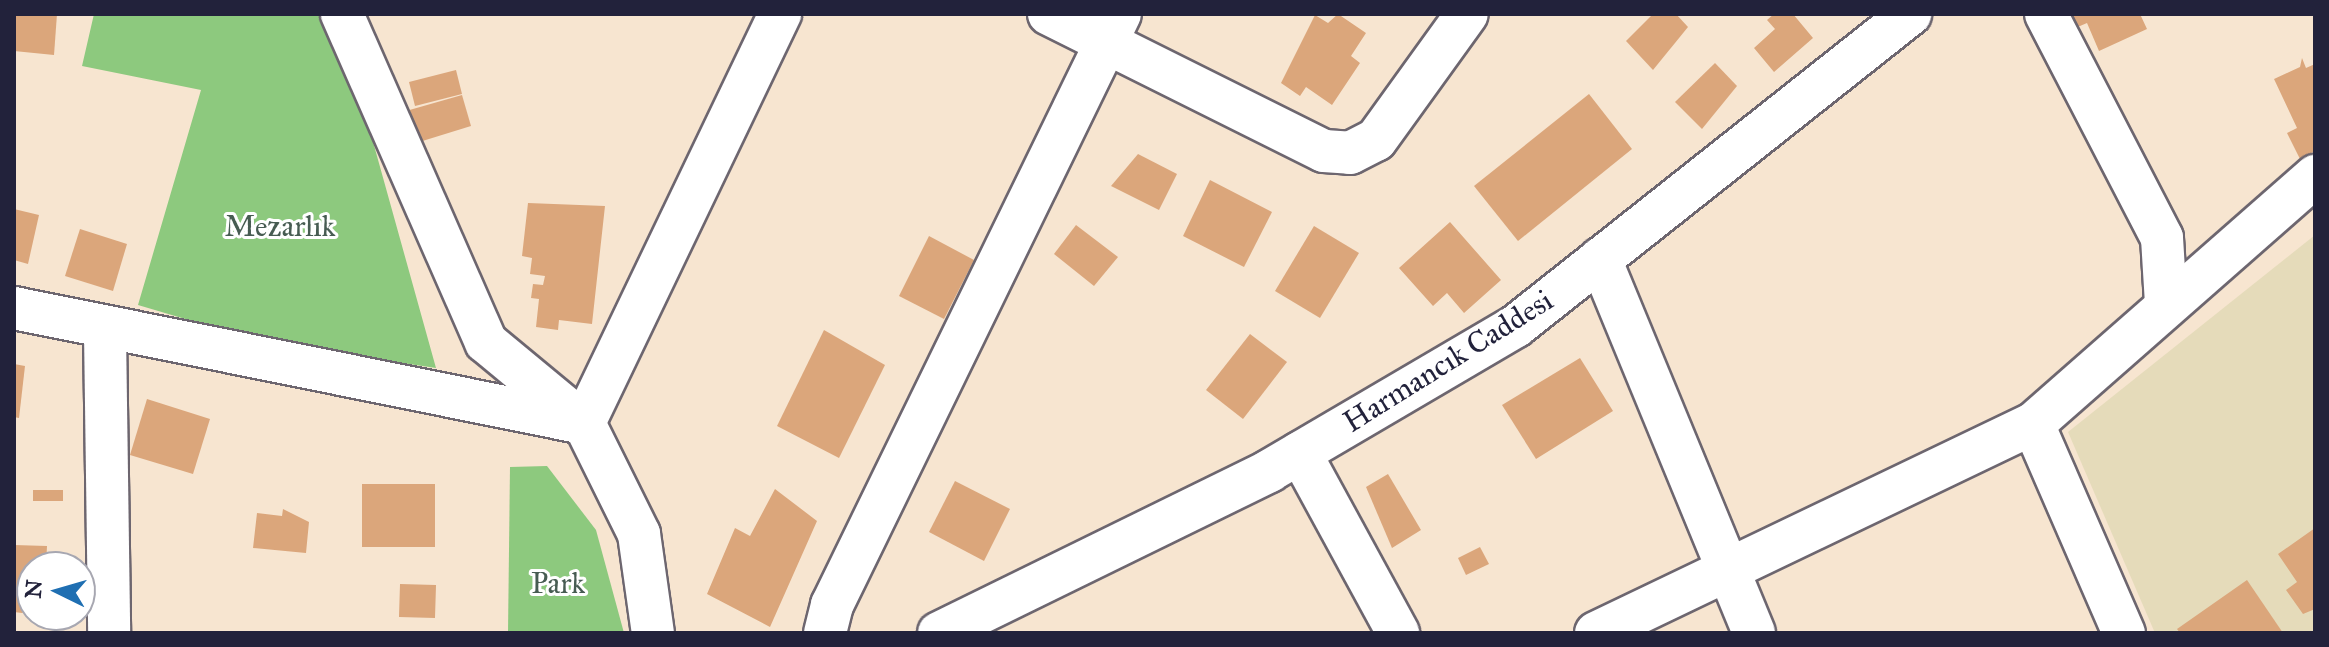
<!DOCTYPE html>
<meta charset="utf-8">
<style>
body{margin:0}
#map{position:relative;width:2329px;height:647px;overflow:hidden;background:#f7e5d0;font-family:"IM FELL Great Primer",serif}
div>[style]{position:absolute}
.built>*{inset:0;background:#e5dbba}
.green>*{inset:0;background:#8dc97e}
.building>*{inset:0;background:#dba67b}
.roads{filter:drop-shadow(2px 0 #6d666f) drop-shadow(-2px 0 #6d666f) drop-shadow(0 2px #6d666f) drop-shadow(0 -2px #6d666f)}
.minor>*{height:42px;margin:-21px;padding:0 21px;transform-origin:21px;border-radius:21px;background:#fff}
span{translate:-50% -50%;white-space:nowrap;text-align:center;line-height:1.15;-webkit-text-stroke:6px #fff;paint-order:stroke}
.park-label{font-size:30px;color:#475c52}
.street-label{font-size:30px;color:#22223b}
.frame{position:absolute;inset:0;border:16px solid #22223b;pointer-events:none}
.north{position:absolute;left:16px;top:551px;width:80px;height:80px;box-sizing:border-box;background:#fff;border:2px solid #a7a7b1;border-radius:50%;rotate:275deg;font-size:22px;font-weight:700;line-height:32px;text-align:center;color:#22223b}
.north::after{content:'';display:block;margin:auto;width:28px;height:36px;background:#1f6fb2;clip-path:polygon(50% 0,100% 100%,50% 72%,0 100%)}
</style>
<div id="map">
<div class="built">
<i style="clip-path:polygon(2315px 235px,2315px 633px,2155px 633px,2068px 432px)"></i>
</div>
<div class="green">
<i style="clip-path:polygon(94px 14px,319px 14px,360px 95px,436px 368px,266px 343px,138px 305px,201px 90px,82px 66px)"></i>
<i style="clip-path:polygon(547px 466px,596px 530px,624px 633px,508px 633px,510px 467px)"></i>
</div>
<div class="building">
<i style="clip-path:polygon(14px 14px,57px 14px,54px 55px,14px 51px)"></i>
<i style="clip-path:polygon(1338px 14px,1366px 33px,1351px 56px,1360px 63px,1332px 105px,1306px 87px,1300px 96px,1281px 83px,1315px 15px,1328px 23px)"></i>
<i style="clip-path:polygon(1653px 14px,1676px 14px,1688px 27px,1653px 70px,1626px 41px)"></i>
<i style="clip-path:polygon(1774px 14px,1793px 14px,1813px 38px,1774px 72px,1754px 48px,1775px 29px,1767px 20px)"></i>
<i style="clip-path:polygon(2066px 14px,2140px 14px,2147px 29px,2099px 51px,2087px 23px,2073px 29px)"></i>
<i style="clip-path:polygon(2302px 58px,2306px 68px,2315px 64px,2315px 151px,2300px 159px,2287px 133px,2297px 128px,2274px 79px,2300px 67px)"></i>
<i style="clip-path:polygon(1715px 63px,1737px 86px,1702px 129px,1675px 102px)"></i>
<i style="clip-path:polygon(456px 70px,462px 94px,415px 106px,409px 82px)"></i>
<i style="clip-path:polygon(1589px 94px,1632px 149px,1518px 241px,1474px 186px)"></i>
<i style="clip-path:polygon(462px 95px,471px 126px,416px 143px,406px 111px)"></i>
<i style="clip-path:polygon(1138px 154px,1177px 174px,1159px 210px,1111px 186px)"></i>
<i style="clip-path:polygon(1210px 180px,1272px 212px,1244px 267px,1183px 236px)"></i>
<i style="clip-path:polygon(528px 203px,605px 206px,592px 324px,559px 320px,558px 330px,536px 327px,539px 299px,531px 298px,533px 284px,543px 285px,545px 276px,530px 274px,532px 258px,522px 256px)"></i>
<i style="clip-path:polygon(14px 209px,39px 215px,28px 264px,14px 260px)"></i>
<i style="clip-path:polygon(1450px 222px,1501px 280px,1464px 313px,1447px 293px,1433px 306px,1399px 268px)"></i>
<i style="clip-path:polygon(1076px 225px,1118px 257px,1094px 286px,1054px 254px)"></i>
<i style="clip-path:polygon(1314px 226px,1359px 253px,1320px 318px,1275px 291px)"></i>
<i style="clip-path:polygon(80px 229px,127px 244px,113px 291px,65px 276px)"></i>
<i style="clip-path:polygon(929px 236px,974px 260px,944px 319px,899px 296px)"></i>
<i style="clip-path:polygon(824px 330px,885px 365px,839px 458px,777px 426px)"></i>
<i style="clip-path:polygon(1250px 334px,1287px 362px,1243px 419px,1206px 390px)"></i>
<i style="clip-path:polygon(1580px 358px,1613px 411px,1536px 459px,1502px 405px)"></i>
<i style="clip-path:polygon(14px 364px,25px 366px,19px 418px,14px 417px)"></i>
<i style="clip-path:polygon(147px 399px,210px 419px,193px 474px,130px 455px)"></i>
<i style="clip-path:polygon(1388px 474px,1421px 530px,1392px 548px,1366px 487px)"></i>
<i style="clip-path:polygon(955px 481px,1010px 509px,984px 561px,929px 532px)"></i>
<i style="clip-path:polygon(362px 484px,435px 484px,435px 547px,362px 547px)"></i>
<i style="clip-path:polygon(775px 489px,817px 521px,770px 627px,707px 594px,735px 528px,750px 536px)"></i>
<i style="clip-path:polygon(33px 490px,63px 490px,63px 501px,33px 501px)"></i>
<i style="clip-path:polygon(283px 509px,309px 522px,306px 553px,253px 548px,257px 513px,282px 516px)"></i>
<i style="clip-path:polygon(2315px 528px,2315px 609px,2303px 614px,2286px 590px,2297px 582px,2278px 554px)"></i>
<i style="clip-path:polygon(14px 545px,47px 546px,46px 567px,32px 567px,32px 608px,22px 613px,14px 612px)"></i>
<i style="clip-path:polygon(1480px 547px,1489px 564px,1466px 575px,1458px 558px)"></i>
<i style="clip-path:polygon(2247px 580px,2283px 633px,2180px 633px,2177px 629px)"></i>
<i style="clip-path:polygon(400px 584px,436px 585px,435px 618px,399px 617px)"></i>
</div>
<div class="roads">
<div class="minor">
<i style="left:342px;top:14px;width:358px;rotate:66.3deg"></i>
<i style="left:486px;top:342px;width:127px;rotate:39.6deg"></i>
<i style="left:584px;top:423px;width:454px;rotate:-64.4deg"></i>
<i style="left:1049px;top:14px;width:307px;rotate:26.5deg"></i>
<i style="left:1324px;top:151px;width:26px;rotate:4deg"></i>
<i style="left:1350px;top:153px;width:29px;rotate:-27deg"></i>
<i style="left:1376px;top:140px;width:155px;rotate:-54.2deg"></i>
<i style="left:2046px;top:14px;width:252px;rotate:62.6deg"></i>
<i style="left:2162px;top:238px;width:66px;rotate:86.5deg"></i>
<i style="left:1600px;top:259px;width:404px;rotate:67.6deg"></i>
<i style="left:14px;top:308px;width:581px;rotate:11.41deg"></i>
<i style="left:584px;top:423px;width:124px;rotate:63.6deg"></i>
<i style="left:639px;top:534px;width:100px;rotate:82deg"></i>
<i style="left:105px;top:332px;width:301px;rotate:89.2deg"></i>
<i style="left:2033px;top:424px;width:228px;rotate:66.5deg"></i>
<i style="left:1300px;top:453px;width:205px;rotate:61.4deg"></i>
<i style="left:825px;top:633px;width:29px;rotate:-76deg"></i>
<i style="left:832px;top:605px;width:657px;rotate:-64.02deg"></i>
<i style="left:939px;top:633px;width:368px;rotate:-26.1deg"></i>
<i style="left:1269px;top:471px;width:286px;rotate:-30.4deg"></i>
<i style="left:1516px;top:326px;width:503px;rotate:-38.37deg"></i>
<i style="left:1596px;top:633px;width:484px;rotate:-25.6deg"></i>
<i style="left:2033px;top:424px;width:376px;rotate:-41.3deg"></i>
</div>
</div>
<div class="park-label">
<span style="left:280px;top:226px">Mezarlık</span>
<span style="left:558px;top:583px">Park</span>
</div>
<div class="street-label">
<span style="left:1448px;top:361px;rotate:-32deg">Harmancık Caddesi</span>
</div>
<div class="frame"></div>
<div class="north">N</div>
</div>
